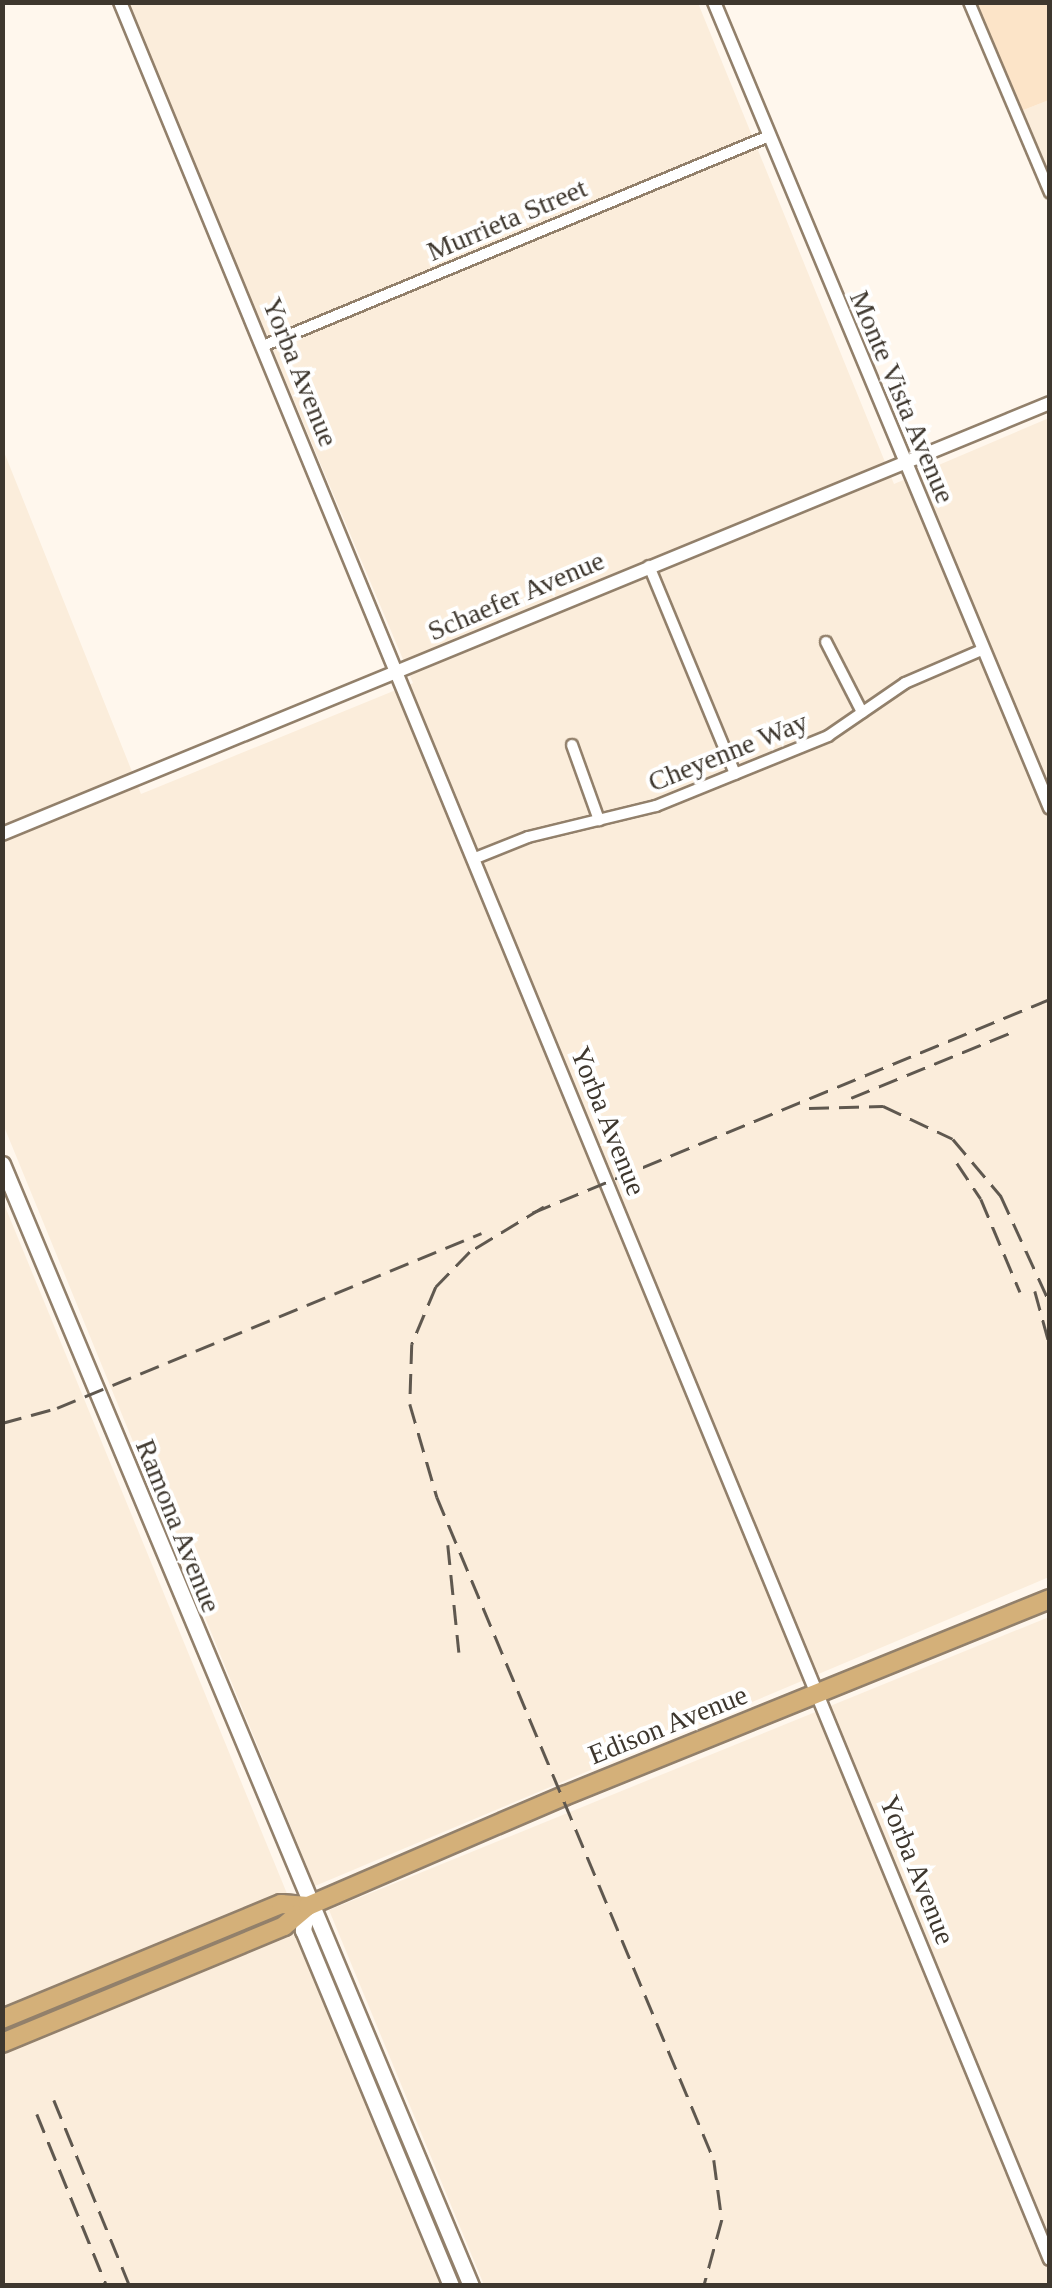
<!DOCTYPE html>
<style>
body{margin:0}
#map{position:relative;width:1052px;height:2288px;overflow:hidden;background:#fff7ed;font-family:Georgia,serif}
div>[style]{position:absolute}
.built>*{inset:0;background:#fbeddb}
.green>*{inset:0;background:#fce4c8}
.roads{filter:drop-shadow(2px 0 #92806b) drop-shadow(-2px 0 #92806b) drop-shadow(0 2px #92806b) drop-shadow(0 -2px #92806b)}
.minor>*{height:10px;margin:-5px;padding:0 5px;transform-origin:5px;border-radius:5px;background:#fff}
.tertiary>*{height:12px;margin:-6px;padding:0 6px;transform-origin:6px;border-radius:6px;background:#fff}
.secondary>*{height:15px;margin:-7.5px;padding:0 7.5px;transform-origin:7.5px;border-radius:7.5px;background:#fff}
.primary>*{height:18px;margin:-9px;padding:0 9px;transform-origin:9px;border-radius:9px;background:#d4b079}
.rail>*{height:2.5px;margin-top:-1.25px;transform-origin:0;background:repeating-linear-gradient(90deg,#5f584f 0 20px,transparent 0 30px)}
span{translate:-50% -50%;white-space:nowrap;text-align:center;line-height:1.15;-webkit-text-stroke:8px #fff;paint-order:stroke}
.street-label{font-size:28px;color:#3e372e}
.frame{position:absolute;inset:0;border:5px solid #3e372e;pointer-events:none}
</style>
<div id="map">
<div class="built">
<i style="clip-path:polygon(126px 3px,698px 3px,894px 484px,1049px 418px,1049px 1577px,315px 1886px,3px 1124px,2px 447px,141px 794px,413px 683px)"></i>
<i style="clip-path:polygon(1049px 100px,1049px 183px,1021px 111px)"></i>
<i style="clip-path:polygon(2px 1199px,288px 1896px,3px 2012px,2px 2012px)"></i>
<i style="clip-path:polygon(1049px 1617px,1049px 2285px,484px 2285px,329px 1910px)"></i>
<i style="clip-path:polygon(295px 1931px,442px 2285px,3px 2286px,3px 2051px)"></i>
</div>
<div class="green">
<i style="clip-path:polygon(977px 3px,1049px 3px,1049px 100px,1021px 111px)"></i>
</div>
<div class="roads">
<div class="minor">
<i style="left:969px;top:2px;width:207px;rotate:67deg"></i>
<i style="left:263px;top:346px;width:548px;rotate:-22.54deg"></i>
<i style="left:649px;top:566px;width:225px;rotate:67.5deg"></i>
<i style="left:826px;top:642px;width:79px;rotate:62.8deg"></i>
<i style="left:572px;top:745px;width:80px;rotate:70.2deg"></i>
<i style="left:473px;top:859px;width:59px;rotate:-21.8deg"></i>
<i style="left:528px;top:837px;width:132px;rotate:-13.6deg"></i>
<i style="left:656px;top:806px;width:186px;rotate:-22.1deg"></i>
<i style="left:828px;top:736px;width:93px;rotate:-34.5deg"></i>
<i style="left:905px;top:683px;width:86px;rotate:-23.3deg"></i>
</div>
<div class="tertiary">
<i style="left:120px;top:2px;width:2441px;rotate:67.61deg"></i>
<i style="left:714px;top:2px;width:873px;rotate:67.37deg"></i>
<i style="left:2px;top:834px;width:1133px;rotate:-22.36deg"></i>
</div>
<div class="secondary">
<i style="left:2px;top:1164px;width:1216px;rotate:67.31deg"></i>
<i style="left:308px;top:1906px;width:25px;rotate:102deg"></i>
<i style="left:303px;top:1930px;width:386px;rotate:67.4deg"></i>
</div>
<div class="primary">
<i style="left:2px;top:2019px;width:302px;rotate:-22.4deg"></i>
<i style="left:281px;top:1904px;width:27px;rotate:4deg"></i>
<i style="left:2px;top:2043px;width:305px;rotate:-22.5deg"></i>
<i style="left:284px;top:1926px;width:31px;rotate:-40deg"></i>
<i style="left:308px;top:1906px;width:279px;rotate:-23.3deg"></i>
<i style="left:564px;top:1796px;width:524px;rotate:-22.07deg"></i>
</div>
</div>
<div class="rail">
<i style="left:851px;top:1098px;width:179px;rotate:-22.3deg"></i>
<i style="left:809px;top:1108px;width:74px;rotate:-1.5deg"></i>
<i style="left:883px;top:1106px;width:77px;rotate:25.2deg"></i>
<i style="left:953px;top:1139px;width:75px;rotate:49.9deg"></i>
<i style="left:1001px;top:1196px;width:118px;rotate:65.4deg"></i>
<i style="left:957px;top:1163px;width:43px;rotate:56.3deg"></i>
<i style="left:981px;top:1199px;width:101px;rotate:67.2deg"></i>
<i style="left:544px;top:1207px;width:87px;rotate:148.7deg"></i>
<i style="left:470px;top:1252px;width:49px;rotate:134.2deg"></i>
<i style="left:436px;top:1287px;width:62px;rotate:112.8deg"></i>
<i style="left:412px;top:1344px;width:60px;rotate:91.9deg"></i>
<i style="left:410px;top:1404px;width:97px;rotate:73.8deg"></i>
<i style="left:437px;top:1497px;width:719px;rotate:67.32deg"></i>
<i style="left:714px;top:2160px;width:61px;rotate:82.4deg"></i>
<i style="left:722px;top:2220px;width:68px;rotate:105.3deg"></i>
<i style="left:532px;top:1213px;width:560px;rotate:-22.45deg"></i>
<i style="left:1035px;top:1291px;width:57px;rotate:74.7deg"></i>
<i style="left:2px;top:1423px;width:57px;rotate:-15.3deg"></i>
<i style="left:57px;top:1408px;width:459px;rotate:-22.4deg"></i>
<i style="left:448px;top:1545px;width:108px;rotate:84.1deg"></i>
<i style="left:54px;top:2100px;width:201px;rotate:67.8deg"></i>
<i style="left:37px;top:2114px;width:186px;rotate:67.9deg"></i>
</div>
<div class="street-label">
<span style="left:507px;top:220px;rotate:-23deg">Murrieta Street</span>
<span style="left:300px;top:372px;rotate:68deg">Yorba Avenue</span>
<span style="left:902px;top:397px;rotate:67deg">Monte Vista Avenue</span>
<span style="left:516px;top:596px;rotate:-23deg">Schaefer Avenue</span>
<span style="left:728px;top:752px;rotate:-22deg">Cheyenne Way</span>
<span style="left:608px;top:1121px;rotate:68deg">Yorba Avenue</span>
<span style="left:178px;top:1526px;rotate:68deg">Ramona Avenue</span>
<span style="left:668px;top:1725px;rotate:-22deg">Edison Avenue</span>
<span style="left:917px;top:1870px;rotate:68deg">Yorba Avenue</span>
</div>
<div class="frame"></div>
</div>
